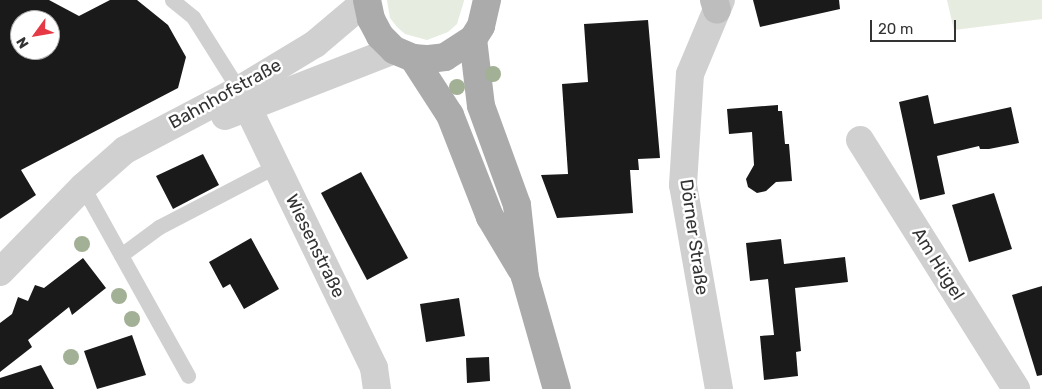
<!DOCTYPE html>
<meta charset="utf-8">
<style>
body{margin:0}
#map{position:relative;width:1042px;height:389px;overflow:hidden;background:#fff;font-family:Rubik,sans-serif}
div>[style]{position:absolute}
.green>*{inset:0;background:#e6ecdf}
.building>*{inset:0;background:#1a1a1a}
.lane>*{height:15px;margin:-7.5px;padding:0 7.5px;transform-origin:7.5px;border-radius:7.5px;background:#d0d0d0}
.street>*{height:28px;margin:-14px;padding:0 14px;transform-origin:14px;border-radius:14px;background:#d0d0d0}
.secondary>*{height:28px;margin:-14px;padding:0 14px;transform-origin:14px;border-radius:14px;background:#bdbdbd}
.primary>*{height:28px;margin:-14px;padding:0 14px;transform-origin:14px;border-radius:14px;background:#ababab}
.trees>*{width:16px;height:16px;margin:-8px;border-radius:50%;background:#a2b095}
span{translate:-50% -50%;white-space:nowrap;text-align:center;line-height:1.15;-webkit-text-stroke:5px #fff;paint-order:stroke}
.street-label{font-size:18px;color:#333}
.north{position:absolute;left:10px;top:10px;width:50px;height:50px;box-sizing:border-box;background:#fff;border:1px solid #adadad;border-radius:50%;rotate:238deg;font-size:14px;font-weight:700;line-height:20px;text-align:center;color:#333}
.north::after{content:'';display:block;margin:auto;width:18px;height:22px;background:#e63946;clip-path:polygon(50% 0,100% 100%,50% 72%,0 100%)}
.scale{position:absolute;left:870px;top:20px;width:86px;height:22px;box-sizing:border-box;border:2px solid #333;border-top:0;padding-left:6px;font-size:15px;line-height:18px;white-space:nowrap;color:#333;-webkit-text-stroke:4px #fff;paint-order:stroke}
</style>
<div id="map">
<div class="green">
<i style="clip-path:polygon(387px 0,464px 0,464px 1px,457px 24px,448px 32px,427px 40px,405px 34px,397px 27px,390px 18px)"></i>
<i style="clip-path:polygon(947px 0,1042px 0,1042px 19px,954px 30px)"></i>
</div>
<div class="building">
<i style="clip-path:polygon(evenodd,0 0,49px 0,79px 16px,110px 0,137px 0,168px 25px,186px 57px,178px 88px,21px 170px,36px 195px,0 219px,0 0,20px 20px,50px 20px,50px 50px,20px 50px,20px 20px)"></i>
<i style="clip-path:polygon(753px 0,839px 0,840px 9px,760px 27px)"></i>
<i style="clip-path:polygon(648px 20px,660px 158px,638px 159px,639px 170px,630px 170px,633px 213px,557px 218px,541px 175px,568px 174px,562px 84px,588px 82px,584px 24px)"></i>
<i style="clip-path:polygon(928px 95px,934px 124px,1011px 107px,1019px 143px,989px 149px,980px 149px,979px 146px,937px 156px,945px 194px,920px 200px,899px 102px)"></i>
<i style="clip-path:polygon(778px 105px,778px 111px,782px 111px,785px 144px,789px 144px,792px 181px,776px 182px,766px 191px,757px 193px,748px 187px,746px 179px,754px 165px,752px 132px,729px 134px,727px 109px)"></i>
<i style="clip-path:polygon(203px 154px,219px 185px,173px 209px,156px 176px)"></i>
<i style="clip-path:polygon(361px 172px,408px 258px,367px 280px,321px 193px)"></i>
<i style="clip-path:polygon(994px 193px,1012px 249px,969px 262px,952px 205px)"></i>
<i style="clip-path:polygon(251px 238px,279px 289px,244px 309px,230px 284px,223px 288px,209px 262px)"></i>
<i style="clip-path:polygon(781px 239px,784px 264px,845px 257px,848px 282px,795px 288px,801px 351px,796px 352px,798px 376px,764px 380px,760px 336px,774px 335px,768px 279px,750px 281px,746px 243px)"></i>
<i style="clip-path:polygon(83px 258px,106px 288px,72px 315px,69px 307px,28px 340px,32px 347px,0 372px,0 323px,12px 314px,18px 297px,28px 301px,35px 285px,44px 288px)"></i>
<i style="clip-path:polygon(1042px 286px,1042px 375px,1037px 376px,1012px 295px)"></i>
<i style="clip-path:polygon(459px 298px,465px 336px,426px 342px,420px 304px)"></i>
<i style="clip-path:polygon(132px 335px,146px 375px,97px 389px,84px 351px)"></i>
<i style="clip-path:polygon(489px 357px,490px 381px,467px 383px,466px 358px)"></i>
<i style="clip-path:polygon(41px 365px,54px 389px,0 389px,0 378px)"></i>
</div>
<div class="lane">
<i style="left:172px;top:0;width:27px;rotate:39deg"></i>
<i style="left:193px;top:17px;width:86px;rotate:57.8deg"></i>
<i style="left:83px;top:187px;width:216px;rotate:60.9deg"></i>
<i style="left:121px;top:255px;width:47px;rotate:-36.4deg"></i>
<i style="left:159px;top:227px;width:132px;rotate:-27.5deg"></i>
</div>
<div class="street">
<i style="left:247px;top:106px;width:291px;rotate:64.1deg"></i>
<i style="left:374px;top:368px;width:21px;rotate:82deg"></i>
<i style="left:225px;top:116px;width:181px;rotate:-21.3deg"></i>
<i style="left:860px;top:140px;width:294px;rotate:57.9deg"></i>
<i style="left:0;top:272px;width:119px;rotate:-45.7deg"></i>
<i style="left:83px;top:187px;width:56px;rotate:-41.4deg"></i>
<i style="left:125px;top:150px;width:129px;rotate:-27.8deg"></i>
<i style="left:239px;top:90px;width:89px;rotate:-31.2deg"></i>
<i style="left:315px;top:44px;width:68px;rotate:-40.2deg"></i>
<i style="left:719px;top:389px;width:207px;rotate:-100deg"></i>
<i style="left:683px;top:185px;width:111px;rotate:-86.4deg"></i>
<i style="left:690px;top:74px;width:80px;rotate:-67.3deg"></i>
</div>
<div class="secondary">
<i style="left:714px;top:0;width:10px;rotate:73deg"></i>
</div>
<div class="primary">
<i style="left:367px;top:0;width:19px;rotate:78deg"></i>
<i style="left:371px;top:19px;width:19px;rotate:62deg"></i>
<i style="left:380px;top:36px;width:20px;rotate:45deg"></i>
<i style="left:394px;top:50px;width:21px;rotate:23deg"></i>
<i style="left:413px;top:58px;width:16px;rotate:4deg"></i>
<i style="left:429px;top:59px;width:16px;rotate:-7deg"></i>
<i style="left:445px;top:57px;width:33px;rotate:-33deg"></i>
<i style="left:473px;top:39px;width:15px;rotate:-58deg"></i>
<i style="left:481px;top:26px;width:27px;rotate:-77deg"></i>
<i style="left:473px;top:39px;width:67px;rotate:83.2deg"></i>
<i style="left:481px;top:106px;width:105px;rotate:70deg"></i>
<i style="left:517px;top:205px;width:72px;rotate:83.7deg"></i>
<i style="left:525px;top:277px;width:116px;rotate:74.1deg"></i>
<i style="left:413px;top:58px;width:68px;rotate:57deg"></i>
<i style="left:450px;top:115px;width:110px;rotate:68.6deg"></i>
<i style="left:490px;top:217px;width:61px;rotate:59.2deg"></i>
</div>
<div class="trees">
<i style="left:493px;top:74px"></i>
<i style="left:457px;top:87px"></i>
<i style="left:82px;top:244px"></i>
<i style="left:119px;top:296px"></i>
<i style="left:132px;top:319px"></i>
<i style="left:71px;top:357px"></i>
</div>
<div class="street-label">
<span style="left:225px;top:94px;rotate:-29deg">Bahnhofstraße</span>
<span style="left:694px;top:237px;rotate:82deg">Dörner Straße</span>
<span style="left:315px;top:246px;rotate:64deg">Wiesenstraße</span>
<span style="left:938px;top:264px;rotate:58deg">Am Hügel</span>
</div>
<div class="north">N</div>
<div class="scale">20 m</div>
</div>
